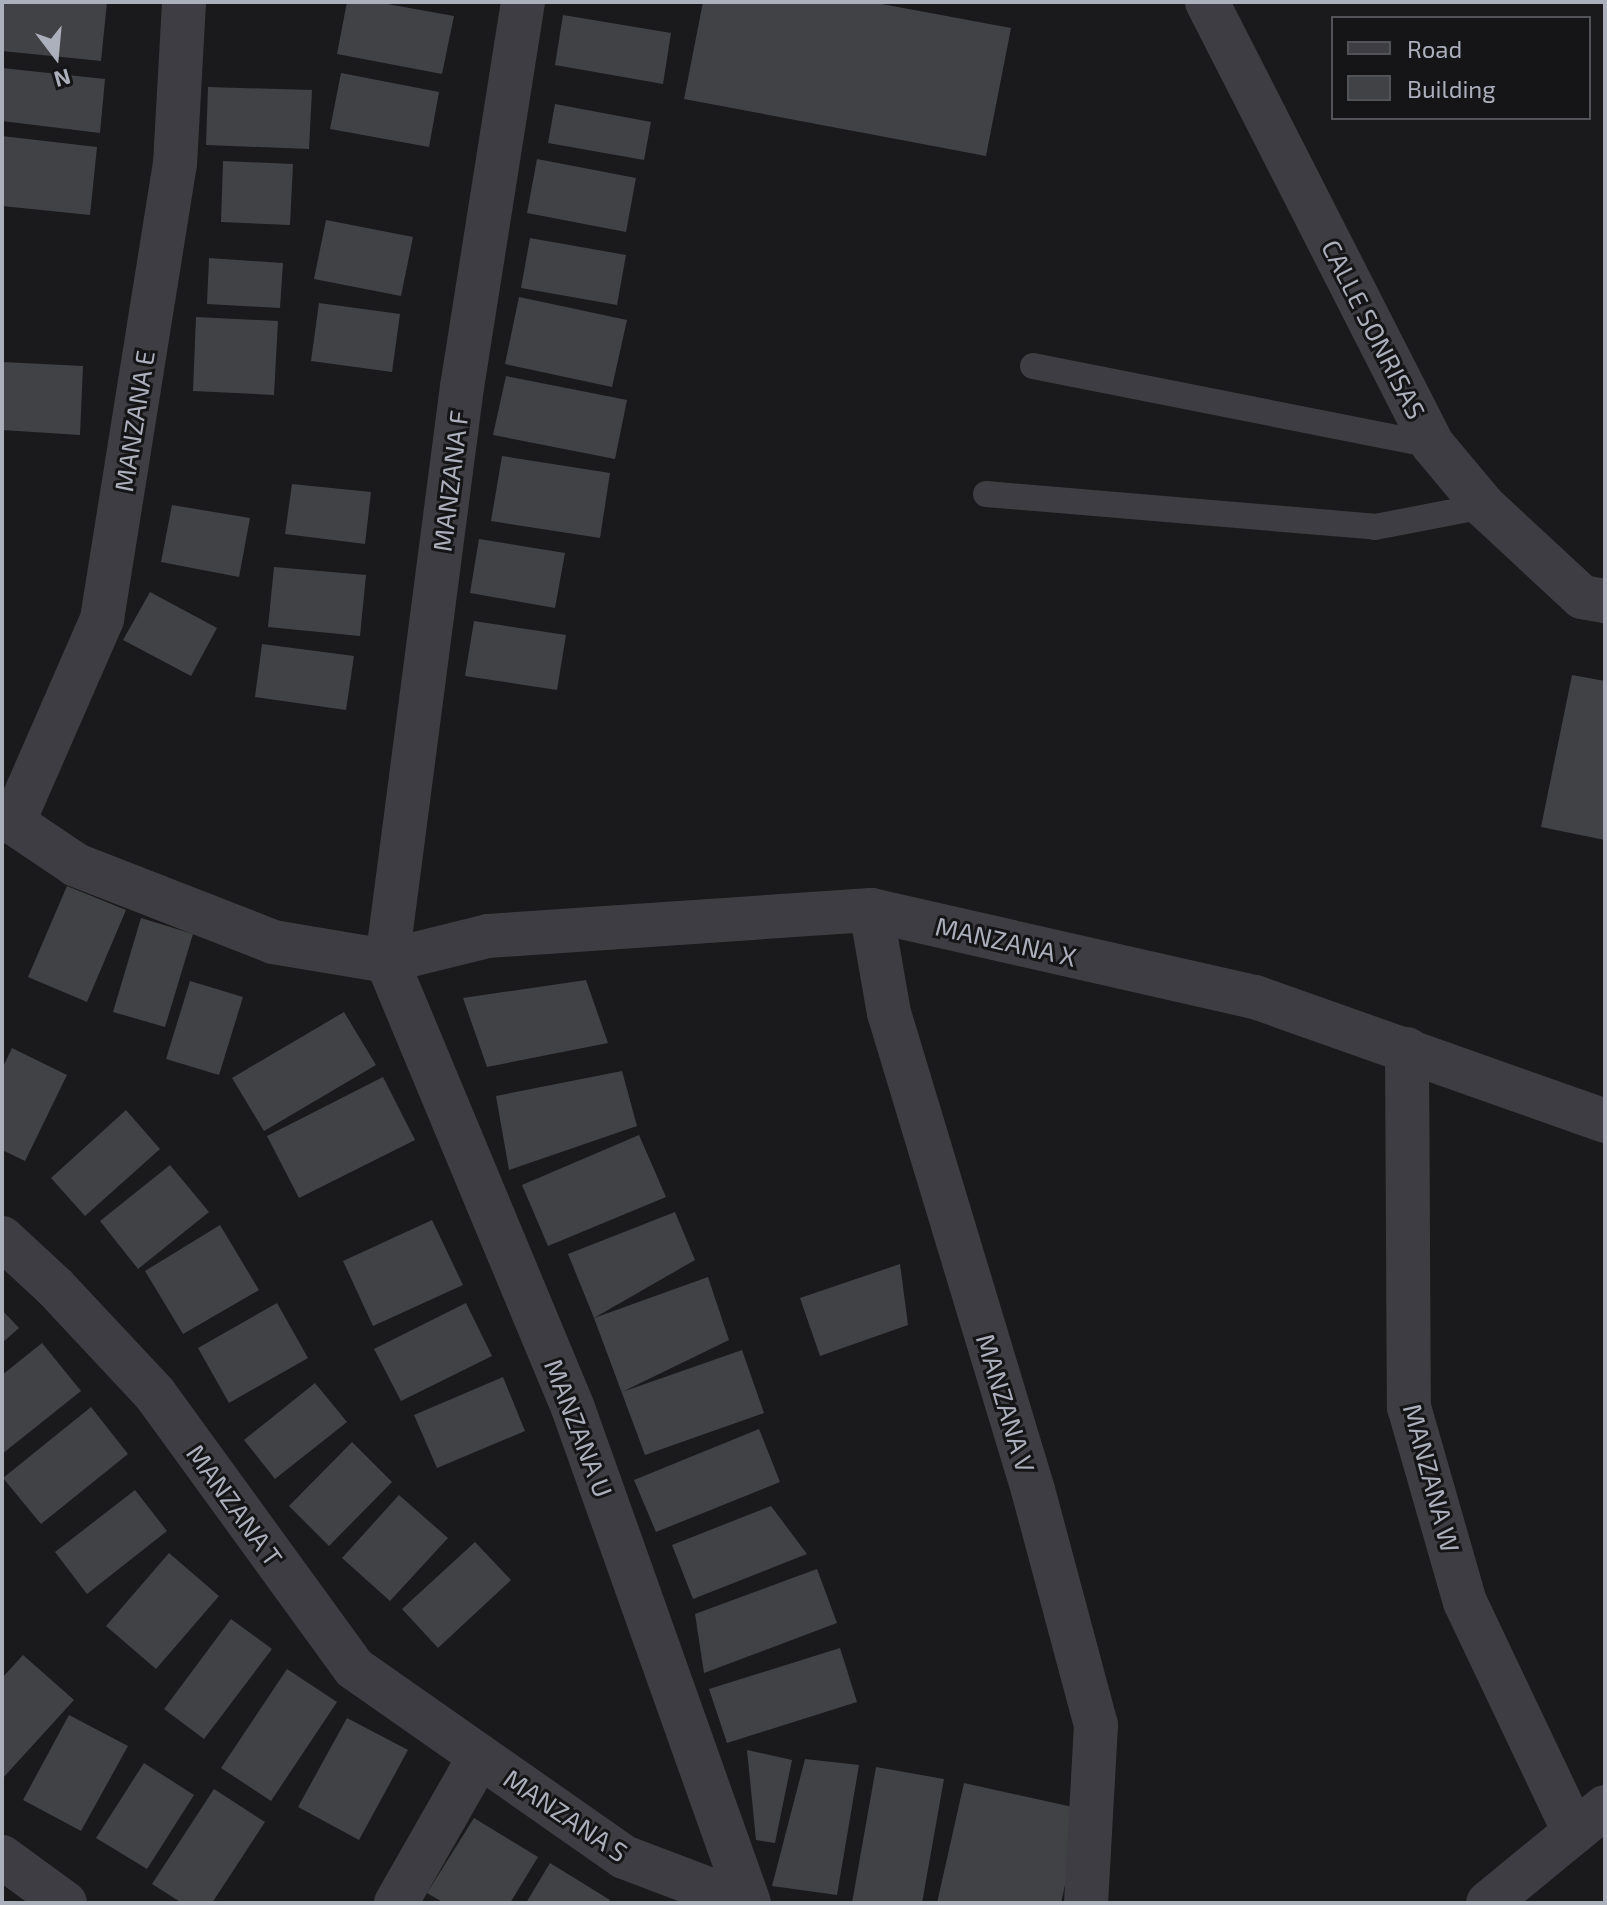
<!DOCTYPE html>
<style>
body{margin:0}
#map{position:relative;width:1607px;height:1905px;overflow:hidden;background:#1a1a1c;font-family:"Exo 2",sans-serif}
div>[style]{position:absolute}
.building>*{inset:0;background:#414246}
.service>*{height:26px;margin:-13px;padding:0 13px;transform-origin:13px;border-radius:13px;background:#3d3d43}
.minor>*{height:44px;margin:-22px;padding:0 22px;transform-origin:22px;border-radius:22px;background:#3d3d43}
span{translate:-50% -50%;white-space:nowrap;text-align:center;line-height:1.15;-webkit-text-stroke:6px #151517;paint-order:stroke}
.street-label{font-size:26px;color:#acafbc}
.frame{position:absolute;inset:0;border:4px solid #acafbc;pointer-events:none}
.legend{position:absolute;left:1331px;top:16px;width:260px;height:104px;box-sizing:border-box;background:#151517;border:2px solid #515359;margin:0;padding:10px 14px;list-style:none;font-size:24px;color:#acafbc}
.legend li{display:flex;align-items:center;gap:16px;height:40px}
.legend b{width:40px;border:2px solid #515359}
.north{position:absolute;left:16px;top:16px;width:80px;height:80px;-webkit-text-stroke:6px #151517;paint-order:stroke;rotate:164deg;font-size:22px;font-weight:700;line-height:32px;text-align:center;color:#acafbc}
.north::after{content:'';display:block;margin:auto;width:28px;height:36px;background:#acafbc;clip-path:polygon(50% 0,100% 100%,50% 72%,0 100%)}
</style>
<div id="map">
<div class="building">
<i style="clip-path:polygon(2px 2px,107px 2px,101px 61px,2px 51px)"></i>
<i style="clip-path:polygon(347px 2px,376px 2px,454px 16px,442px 74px,337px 54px)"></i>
<i style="clip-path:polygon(703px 2px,871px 2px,1011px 28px,986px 156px,684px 99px)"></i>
<i style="clip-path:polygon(563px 15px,671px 33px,663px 84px,555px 65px)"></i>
<i style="clip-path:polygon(2px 68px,105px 79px,100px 133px,2px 121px)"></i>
<i style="clip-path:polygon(341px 73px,439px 92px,429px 147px,330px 129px)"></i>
<i style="clip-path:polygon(208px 87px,312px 90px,309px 149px,206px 145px)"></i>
<i style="clip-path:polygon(555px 104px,651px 122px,644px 160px,548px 143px)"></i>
<i style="clip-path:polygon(2px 136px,97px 147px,90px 215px,2px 206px)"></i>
<i style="clip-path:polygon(537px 159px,636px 178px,626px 232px,527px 213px)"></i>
<i style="clip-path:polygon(223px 161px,293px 164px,290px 225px,221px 222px)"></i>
<i style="clip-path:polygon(326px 220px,413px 237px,401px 296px,314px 279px)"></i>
<i style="clip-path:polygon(530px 238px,626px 255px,617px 305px,521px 288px)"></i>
<i style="clip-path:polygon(209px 258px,283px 263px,280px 308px,207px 304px)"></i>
<i style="clip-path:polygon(519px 297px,627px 320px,612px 387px,505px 364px)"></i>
<i style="clip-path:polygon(319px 303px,400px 314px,392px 372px,311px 361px)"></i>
<i style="clip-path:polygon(196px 317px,278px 321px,274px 395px,193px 391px)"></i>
<i style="clip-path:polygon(2px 362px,83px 366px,80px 435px,2px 430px)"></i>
<i style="clip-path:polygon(506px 376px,627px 400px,615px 459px,493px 435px)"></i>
<i style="clip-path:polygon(502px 456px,610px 473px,600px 538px,491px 521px)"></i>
<i style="clip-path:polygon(292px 484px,371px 492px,365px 544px,285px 534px)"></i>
<i style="clip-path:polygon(172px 505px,250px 518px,239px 577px,161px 562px)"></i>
<i style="clip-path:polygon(479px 539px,565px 553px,555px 608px,470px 593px)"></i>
<i style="clip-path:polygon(274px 567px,366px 575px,360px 636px,268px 627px)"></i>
<i style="clip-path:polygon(150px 592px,217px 628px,191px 676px,123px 640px)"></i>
<i style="clip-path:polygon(474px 621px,566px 635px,557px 690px,465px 676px)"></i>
<i style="clip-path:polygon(262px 644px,354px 656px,346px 710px,255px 697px)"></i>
<i style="clip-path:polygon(1572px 675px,1605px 681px,1605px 840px,1541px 827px)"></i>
<i style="clip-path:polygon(67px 886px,126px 910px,87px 1002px,28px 977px)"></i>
<i style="clip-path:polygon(141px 918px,193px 934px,165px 1027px,113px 1012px)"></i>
<i style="clip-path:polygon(586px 980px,608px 1043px,487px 1067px,463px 998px)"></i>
<i style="clip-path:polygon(190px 981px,243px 997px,219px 1075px,166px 1059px)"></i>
<i style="clip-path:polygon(344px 1012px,376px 1065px,264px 1131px,232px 1078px)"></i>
<i style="clip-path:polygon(12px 1048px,67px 1075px,25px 1161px,2px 1150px,2px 1069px)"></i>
<i style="clip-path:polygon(622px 1071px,637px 1126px,509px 1170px,496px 1096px)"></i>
<i style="clip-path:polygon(383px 1077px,415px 1140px,299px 1198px,267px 1136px)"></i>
<i style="clip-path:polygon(126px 1110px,160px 1149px,85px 1216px,51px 1178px)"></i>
<i style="clip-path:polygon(639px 1135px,666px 1197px,548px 1246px,522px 1185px)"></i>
<i style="clip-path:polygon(170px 1165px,209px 1212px,138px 1269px,100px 1221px)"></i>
<i style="clip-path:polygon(675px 1212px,695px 1260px,594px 1318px,568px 1254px)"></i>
<i style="clip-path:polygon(432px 1220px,463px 1285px,373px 1326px,343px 1261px)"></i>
<i style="clip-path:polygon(220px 1225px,259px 1290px,183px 1334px,145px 1271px)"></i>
<i style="clip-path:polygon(900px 1264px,908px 1325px,820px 1356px,800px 1298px)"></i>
<i style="clip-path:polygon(708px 1277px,729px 1340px,622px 1392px,742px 1350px,764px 1413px,645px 1455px,594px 1318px)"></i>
<i style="clip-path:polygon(277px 1303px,308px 1358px,229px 1403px,198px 1348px)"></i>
<i style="clip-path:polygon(466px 1303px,492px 1356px,401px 1401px,374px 1349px)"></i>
<i style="clip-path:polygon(2px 1310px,19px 1328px,2px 1343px)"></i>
<i style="clip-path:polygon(42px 1343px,81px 1391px,2px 1454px,2px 1375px)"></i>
<i style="clip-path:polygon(503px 1377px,525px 1431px,437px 1468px,414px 1415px)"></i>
<i style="clip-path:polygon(315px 1383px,347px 1422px,275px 1479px,244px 1440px)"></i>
<i style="clip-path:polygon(91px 1407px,128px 1454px,41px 1524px,3px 1478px)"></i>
<i style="clip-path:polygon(759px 1429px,780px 1482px,656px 1532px,634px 1480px)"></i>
<i style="clip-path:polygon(352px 1442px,392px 1482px,329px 1546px,289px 1506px)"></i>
<i style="clip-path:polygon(135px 1490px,167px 1531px,87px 1594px,55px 1552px)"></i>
<i style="clip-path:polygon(399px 1495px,448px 1538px,390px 1601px,342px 1558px)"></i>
<i style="clip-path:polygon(771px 1506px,807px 1554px,693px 1599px,672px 1545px)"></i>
<i style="clip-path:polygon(475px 1542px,511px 1580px,438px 1648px,402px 1609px)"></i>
<i style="clip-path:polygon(169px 1553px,219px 1596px,156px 1669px,106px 1626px)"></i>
<i style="clip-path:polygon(817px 1569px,837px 1623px,704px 1673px,695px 1614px)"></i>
<i style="clip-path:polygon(231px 1619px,272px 1649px,204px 1739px,164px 1709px)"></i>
<i style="clip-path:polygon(840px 1648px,857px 1702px,727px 1743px,709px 1689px)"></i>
<i style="clip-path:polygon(23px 1655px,74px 1700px,2px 1779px,2px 1678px)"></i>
<i style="clip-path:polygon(287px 1669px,337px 1702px,271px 1801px,221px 1768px)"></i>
<i style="clip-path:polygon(69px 1715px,128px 1746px,81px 1831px,23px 1800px)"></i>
<i style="clip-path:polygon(347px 1718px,408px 1750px,359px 1840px,298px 1807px)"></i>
<i style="clip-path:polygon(747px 1750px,792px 1760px,775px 1843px,756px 1840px)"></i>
<i style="clip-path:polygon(805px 1759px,859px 1765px,837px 1895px,772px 1886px)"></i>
<i style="clip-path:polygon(144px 1763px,194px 1795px,147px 1869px,96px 1838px)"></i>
<i style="clip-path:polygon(876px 1767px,944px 1779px,922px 1903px,852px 1903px)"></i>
<i style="clip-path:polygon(964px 1783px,1082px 1809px,1061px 1903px,937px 1903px)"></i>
<i style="clip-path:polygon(214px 1789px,265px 1822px,212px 1903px,182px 1903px,152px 1884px)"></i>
<i style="clip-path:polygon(474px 1818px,538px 1857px,510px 1903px,444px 1903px,427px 1893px)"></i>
<i style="clip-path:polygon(550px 1863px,610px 1900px,608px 1903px,526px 1903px)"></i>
</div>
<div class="service">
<i style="left:1033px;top:366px;width:408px;rotate:11.2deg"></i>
<i style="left:986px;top:494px;width:390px;rotate:4.8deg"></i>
<i style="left:1375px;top:527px;width:111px;rotate:-10.9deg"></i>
</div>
<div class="minor">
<i style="left:1207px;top:2px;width:497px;rotate:63deg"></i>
<i style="left:1433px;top:445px;width:80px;rotate:50.1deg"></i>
<i style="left:1484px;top:506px;width:134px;rotate:42.9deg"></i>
<i style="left:1582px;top:597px;width:23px;rotate:10deg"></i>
<i style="left:2px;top:815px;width:89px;rotate:34deg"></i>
<i style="left:76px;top:865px;width:212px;rotate:21.3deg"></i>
<i style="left:273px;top:942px;width:116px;rotate:9.5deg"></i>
<i style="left:387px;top:961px;width:104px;rotate:-13.9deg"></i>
<i style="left:488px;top:936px;width:384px;rotate:-3.9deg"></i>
<i style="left:871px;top:910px;width:394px;rotate:12.8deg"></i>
<i style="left:1255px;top:997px;width:371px;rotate:19.5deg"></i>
<i style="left:13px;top:823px;width:223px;rotate:-66.4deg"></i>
<i style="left:102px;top:619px;width:461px;rotate:-80.9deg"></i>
<i style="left:175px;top:164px;width:162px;rotate:-86.8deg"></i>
<i style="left:871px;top:910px;width:105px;rotate:80.1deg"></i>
<i style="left:889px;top:1013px;width:498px;rotate:73.2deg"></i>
<i style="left:1033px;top:1490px;width:243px;rotate:75deg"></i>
<i style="left:1096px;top:1725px;width:178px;rotate:93.2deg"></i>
<i style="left:387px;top:961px;width:484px;rotate:67.4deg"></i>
<i style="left:573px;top:1408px;width:525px;rotate:70.43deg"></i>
<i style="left:387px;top:961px;width:579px;rotate:-82.56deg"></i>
<i style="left:462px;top:387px;width:390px;rotate:-81deg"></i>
<i style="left:1407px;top:1049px;width:358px;rotate:89.7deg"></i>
<i style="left:1409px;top:1407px;width:203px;rotate:74deg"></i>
<i style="left:1465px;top:1602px;width:255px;rotate:64.6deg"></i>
<i style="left:2px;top:1238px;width:72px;rotate:42.8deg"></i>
<i style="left:55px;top:1287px;width:146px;rotate:46.9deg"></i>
<i style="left:155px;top:1394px;width:339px;rotate:54deg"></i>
<i style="left:354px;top:1668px;width:330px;rotate:35deg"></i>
<i style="left:624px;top:1857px;width:129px;rotate:20.8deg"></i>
<i style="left:2px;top:1857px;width:78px;rotate:36.1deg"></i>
<i style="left:396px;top:1903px;width:169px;rotate:-60.3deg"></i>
<i style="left:1488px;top:1903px;width:151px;rotate:-39.4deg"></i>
</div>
<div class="street-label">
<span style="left:1374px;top:329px;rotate:63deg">CALLE SONRISAS</span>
<span style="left:134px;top:421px;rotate:-81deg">MANZANA E</span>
<span style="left:450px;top:481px;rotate:-83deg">MANZANA F</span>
<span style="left:1006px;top:941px;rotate:13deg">MANZANA X</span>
<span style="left:1006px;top:1403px;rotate:73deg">MANZANA V</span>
<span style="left:579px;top:1428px;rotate:69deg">MANZANA U</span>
<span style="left:1432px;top:1478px;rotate:75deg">MANZANA W</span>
<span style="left:235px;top:1505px;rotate:54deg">MANZANA T</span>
<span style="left:566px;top:1815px;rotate:34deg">MANZANA S</span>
</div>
<div class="frame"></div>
<ul class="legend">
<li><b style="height:10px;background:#3d3d43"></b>Road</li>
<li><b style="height:22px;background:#414246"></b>Building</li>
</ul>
<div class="north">N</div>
</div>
